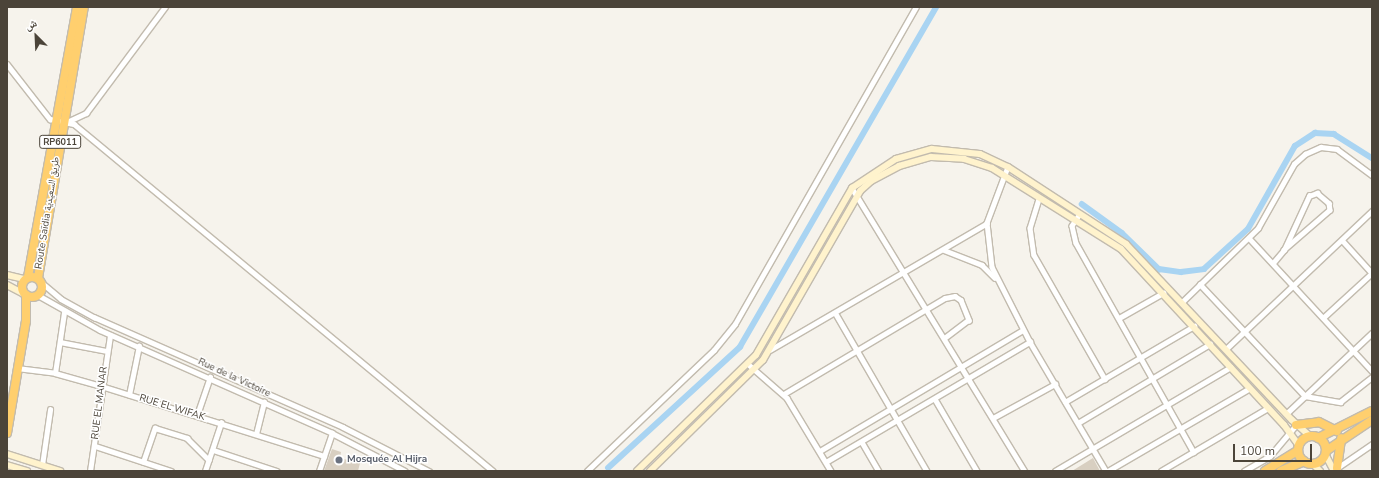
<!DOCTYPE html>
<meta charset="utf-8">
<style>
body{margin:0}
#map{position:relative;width:1379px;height:478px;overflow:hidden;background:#f6f3ec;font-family:"Nunito Sans","Noto Naskh Arabic",sans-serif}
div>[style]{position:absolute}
.canal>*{height:5.5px;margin:-2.75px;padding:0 2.75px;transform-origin:2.75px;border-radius:2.75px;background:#a9d4f2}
.building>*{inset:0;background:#d8cfc1}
.roads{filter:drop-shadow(1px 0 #c2bbae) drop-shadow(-1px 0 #c2bbae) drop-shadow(0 1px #c2bbae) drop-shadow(0 -1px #c2bbae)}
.street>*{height:4.5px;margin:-2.25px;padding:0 2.25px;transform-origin:2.25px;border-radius:2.25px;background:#fff}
.secondary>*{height:6px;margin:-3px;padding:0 3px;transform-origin:3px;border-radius:3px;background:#fff3cd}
.highway>*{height:8px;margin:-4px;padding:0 4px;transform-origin:4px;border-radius:4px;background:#ffcf6e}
.highway>.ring{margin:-4px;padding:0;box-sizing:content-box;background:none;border:8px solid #ffcf6e;border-radius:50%}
.dots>*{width:11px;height:11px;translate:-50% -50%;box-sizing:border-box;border:2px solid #fff;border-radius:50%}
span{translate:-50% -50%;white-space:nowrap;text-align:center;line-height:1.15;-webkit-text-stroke:3px #fff;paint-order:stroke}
.shield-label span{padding:1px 3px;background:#fff;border:1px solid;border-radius:3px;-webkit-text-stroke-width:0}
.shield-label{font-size:9px;color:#4b4439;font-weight:700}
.street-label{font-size:10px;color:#4b4439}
.worship-label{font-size:10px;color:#5b616d;font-weight:700}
.left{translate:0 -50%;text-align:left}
.frame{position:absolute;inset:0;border:8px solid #4b4439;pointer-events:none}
.north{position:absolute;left:16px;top:16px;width:40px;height:40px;-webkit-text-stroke:3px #fff;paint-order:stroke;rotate:336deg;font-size:11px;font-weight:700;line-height:16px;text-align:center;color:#4b4439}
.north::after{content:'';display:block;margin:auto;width:14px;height:18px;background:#4b4439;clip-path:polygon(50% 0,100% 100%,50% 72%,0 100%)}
.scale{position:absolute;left:1233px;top:444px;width:79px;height:18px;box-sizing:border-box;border:2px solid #4b4439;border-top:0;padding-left:5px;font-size:12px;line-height:14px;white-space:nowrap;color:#4b4439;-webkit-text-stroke:3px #fff;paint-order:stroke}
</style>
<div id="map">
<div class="canal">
<i style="left:1082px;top:204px;width:49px;rotate:35.9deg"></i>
<i style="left:1122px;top:233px;width:52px;rotate:44.2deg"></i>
<i style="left:1159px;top:269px;width:22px;rotate:8deg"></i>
<i style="left:1181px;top:272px;width:23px;rotate:-7deg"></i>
<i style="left:1204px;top:269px;width:59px;rotate:-42.3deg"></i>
<i style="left:1248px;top:229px;width:95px;rotate:-60.5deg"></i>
<i style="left:1295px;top:146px;width:24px;rotate:-33deg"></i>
<i style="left:1315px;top:133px;width:19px;rotate:3deg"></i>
<i style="left:1334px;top:134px;width:45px;rotate:32.3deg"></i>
<i style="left:608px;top:468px;width:179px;rotate:-42.5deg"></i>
<i style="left:740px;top:347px;width:392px;rotate:-60deg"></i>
</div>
<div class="building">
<i style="clip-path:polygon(332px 449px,341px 452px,340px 458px,360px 463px,358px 471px,324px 471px)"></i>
<i style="clip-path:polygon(1093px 458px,1100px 471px,1072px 471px)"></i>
</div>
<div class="roads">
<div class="street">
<i style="left:7px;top:64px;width:70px;rotate:52deg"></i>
<i style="left:50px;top:119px;width:25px;rotate:12deg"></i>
<i style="left:74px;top:124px;width:544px;rotate:39.63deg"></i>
<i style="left:69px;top:121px;width:19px;rotate:-25deg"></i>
<i style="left:86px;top:113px;width:132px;rotate:-53.3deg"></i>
<i style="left:1008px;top:167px;width:60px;rotate:110.6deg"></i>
<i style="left:987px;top:223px;width:44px;rotate:83.5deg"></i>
<i style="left:992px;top:267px;width:84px;rotate:63.1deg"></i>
<i style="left:1030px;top:342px;width:150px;rotate:59.5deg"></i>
<i style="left:852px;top:188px;width:332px;rotate:58.6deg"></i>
<i style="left:1039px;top:199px;width:30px;rotate:107deg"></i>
<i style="left:1030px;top:228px;width:27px;rotate:82deg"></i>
<i style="left:1034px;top:255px;width:143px;rotate:60.2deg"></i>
<i style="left:1080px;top:214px;width:14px;rotate:124deg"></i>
<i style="left:1072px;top:226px;width:17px;rotate:77deg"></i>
<i style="left:1076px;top:243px;width:240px;rotate:60.6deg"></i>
<i style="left:1249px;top:238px;width:181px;rotate:47.2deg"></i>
<i style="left:1342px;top:240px;width:45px;rotate:47.7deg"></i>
<i style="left:944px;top:250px;width:41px;rotate:21.5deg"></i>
<i style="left:982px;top:265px;width:18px;rotate:45deg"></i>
<i style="left:1273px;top:263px;width:17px;rotate:-50deg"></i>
<i style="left:1284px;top:250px;width:60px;rotate:-65.2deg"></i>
<i style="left:1309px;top:196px;width:9px;rotate:-21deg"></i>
<i style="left:1317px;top:193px;width:16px;rotate:40deg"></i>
<i style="left:1329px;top:203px;width:7px;rotate:82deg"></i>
<i style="left:1330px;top:210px;width:61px;rotate:139deg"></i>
<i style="left:41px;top:282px;width:26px;rotate:40deg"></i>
<i style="left:61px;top:299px;width:38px;rotate:29deg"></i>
<i style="left:94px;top:317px;width:272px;rotate:23.8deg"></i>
<i style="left:343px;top:427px;width:97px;rotate:27.1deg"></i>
<i style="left:1200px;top:284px;width:154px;rotate:46.8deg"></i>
<i style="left:1305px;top:396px;width:36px;rotate:10deg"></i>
<i style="left:1340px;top:402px;width:41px;rotate:-38deg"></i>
<i style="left:38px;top:295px;width:71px;rotate:29.4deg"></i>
<i style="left:100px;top:330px;width:254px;rotate:23.9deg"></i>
<i style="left:332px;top:433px;width:82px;rotate:27.5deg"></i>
<i style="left:1182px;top:302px;width:106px;rotate:-44.2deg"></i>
<i style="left:1258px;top:228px;width:73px;rotate:-60.6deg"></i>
<i style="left:1294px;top:164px;width:15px;rotate:-42deg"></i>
<i style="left:1305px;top:154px;width:17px;rotate:-24deg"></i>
<i style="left:1321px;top:147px;width:16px;rotate:7deg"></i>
<i style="left:1337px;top:149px;width:44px;rotate:36.6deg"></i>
<i style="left:836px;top:314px;width:181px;rotate:59.9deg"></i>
<i style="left:1119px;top:318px;width:51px;rotate:-29.6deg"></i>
<i style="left:1323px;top:318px;width:67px;rotate:-42.6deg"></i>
<i style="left:60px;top:342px;width:48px;rotate:10.8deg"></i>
<i style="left:1226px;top:349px;width:201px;rotate:-43.4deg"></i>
<i style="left:770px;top:350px;width:251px;rotate:-30.3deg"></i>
<i style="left:748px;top:364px;width:52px;rotate:41.1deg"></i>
<i style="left:787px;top:398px;width:85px;rotate:58.9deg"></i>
<i style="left:17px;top:368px;width:38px;rotate:7deg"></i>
<i style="left:55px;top:373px;width:48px;rotate:15.8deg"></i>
<i style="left:101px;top:386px;width:234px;rotate:17.4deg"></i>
<i style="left:55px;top:373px;width:61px;rotate:-81.5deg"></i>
<i style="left:784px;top:394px;width:187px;rotate:-30.8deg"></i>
<i style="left:945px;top:298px;width:10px;rotate:-11deg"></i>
<i style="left:955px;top:296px;width:7px;rotate:34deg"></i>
<i style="left:961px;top:300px;width:22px;rotate:68deg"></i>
<i style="left:969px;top:320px;width:30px;rotate:143deg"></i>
<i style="left:129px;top:395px;width:50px;rotate:-78.5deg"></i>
<i style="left:935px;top:399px;width:83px;rotate:59.7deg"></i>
<i style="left:1065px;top:402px;width:150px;rotate:-30.5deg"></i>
<i style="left:1286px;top:414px;width:118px;rotate:-43.3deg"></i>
<i style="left:197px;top:415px;width:40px;rotate:-71.1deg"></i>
<i style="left:993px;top:418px;width:71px;rotate:-28.7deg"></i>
<i style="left:1078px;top:423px;width:154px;rotate:-30.9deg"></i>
<i style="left:256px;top:434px;width:33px;rotate:-76deg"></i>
<i style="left:862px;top:442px;width:34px;rotate:60deg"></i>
<i style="left:95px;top:446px;width:80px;rotate:18.2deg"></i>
<i style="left:213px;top:450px;width:67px;rotate:18.2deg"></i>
<i style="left:820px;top:451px;width:236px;rotate:-30.8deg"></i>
<i style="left:143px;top:462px;width:36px;rotate:-71deg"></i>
<i style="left:155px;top:428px;width:34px;rotate:17deg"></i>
<i style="left:187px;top:438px;width:31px;rotate:45deg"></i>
<i style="left:826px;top:462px;width:237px;rotate:-30.5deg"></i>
<i style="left:42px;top:465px;width:56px;rotate:-81.7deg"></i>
<i style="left:1337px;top:468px;width:42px;rotate:-34.4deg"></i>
<i style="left:90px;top:471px;width:137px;rotate:-81.6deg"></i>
<i style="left:205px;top:471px;width:51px;rotate:-71.6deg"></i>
<i style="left:319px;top:471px;width:40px;rotate:-71.1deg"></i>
<i style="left:587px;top:471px;width:175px;rotate:-43.6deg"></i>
<i style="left:714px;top:350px;width:33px;rotate:-51deg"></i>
<i style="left:735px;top:324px;width:365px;rotate:-60.3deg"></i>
<i style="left:1055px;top:471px;width:204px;rotate:-30.6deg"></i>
<i style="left:1108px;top:471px;width:164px;rotate:-30.3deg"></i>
<i style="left:1161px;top:471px;width:124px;rotate:-30.5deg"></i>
<i style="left:1244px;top:471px;width:30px;rotate:-30deg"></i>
<i style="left:1270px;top:456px;width:40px;rotate:-50deg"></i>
</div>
<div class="secondary">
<i style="left:7px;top:275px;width:17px;rotate:13deg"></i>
<i style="left:7px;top:285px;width:19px;rotate:28deg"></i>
<i style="left:7px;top:454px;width:56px;rotate:17.8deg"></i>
<i style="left:1325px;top:454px;width:19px;rotate:62deg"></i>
<i style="left:1313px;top:464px;width:10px;rotate:45deg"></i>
<i style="left:7px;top:465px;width:21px;rotate:17deg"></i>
<i style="left:637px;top:471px;width:166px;rotate:-44.3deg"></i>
<i style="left:756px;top:355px;width:193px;rotate:-60.1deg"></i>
<i style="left:852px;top:188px;width:53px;rotate:-33.4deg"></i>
<i style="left:896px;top:159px;width:37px;rotate:-16deg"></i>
<i style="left:932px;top:149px;width:48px;rotate:5.9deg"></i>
<i style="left:980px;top:154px;width:31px;rotate:25deg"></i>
<i style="left:1008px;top:167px;width:141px;rotate:33.1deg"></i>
<i style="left:1126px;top:244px;width:242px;rotate:46.7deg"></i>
<i style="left:1292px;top:420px;width:25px;rotate:42deg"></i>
<i style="left:650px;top:471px;width:158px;rotate:-44.5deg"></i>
<i style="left:763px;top:360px;width:195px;rotate:-60.1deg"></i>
<i style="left:860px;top:191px;width:15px;rotate:-42deg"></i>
<i style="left:871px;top:181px;width:32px;rotate:-28deg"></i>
<i style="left:899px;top:166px;width:33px;rotate:-16deg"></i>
<i style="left:931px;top:157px;width:33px;rotate:3deg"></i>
<i style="left:964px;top:159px;width:29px;rotate:18deg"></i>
<i style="left:992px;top:168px;width:152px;rotate:32.1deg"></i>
<i style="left:1121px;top:249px;width:240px;rotate:47.2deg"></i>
<i style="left:1284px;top:425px;width:26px;rotate:54deg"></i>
</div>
<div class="highway">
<i class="ring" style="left:22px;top:277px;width:12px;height:12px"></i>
<i style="left:28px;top:277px;width:274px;rotate:-79.7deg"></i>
<i style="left:38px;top:278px;width:275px;rotate:-80.4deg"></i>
<i style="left:1296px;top:425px;width:23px;rotate:-7deg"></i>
<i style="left:1319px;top:422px;width:20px;rotate:27deg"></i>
<i style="left:7px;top:433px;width:114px;rotate:-80.4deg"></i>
<i style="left:26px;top:321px;width:26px;rotate:-90deg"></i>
<i class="ring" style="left:1298px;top:436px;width:20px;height:20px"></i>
<i style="left:1318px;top:438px;width:60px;rotate:-26.6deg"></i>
<i style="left:1326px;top:451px;width:55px;rotate:-34deg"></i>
<i style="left:1337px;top:468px;width:30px;rotate:-82deg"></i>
<i style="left:1265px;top:471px;width:39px;rotate:-32deg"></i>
<i style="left:1281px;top:471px;width:25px;rotate:-23deg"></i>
</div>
</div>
<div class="dots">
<i style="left:339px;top:460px;background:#6b7280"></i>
</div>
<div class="shield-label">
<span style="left:60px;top:142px">RP6011</span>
</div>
<div class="street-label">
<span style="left:48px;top:213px;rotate:-81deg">Route Saïdia طريق السعيدية</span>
<span style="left:234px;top:378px;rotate:25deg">Rue de la Victoire</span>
<span style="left:100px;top:403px;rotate:-83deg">RUE EL MANAR</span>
<span style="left:172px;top:408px;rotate:17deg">RUE EL WIFAK</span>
</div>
<div class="worship-label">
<span class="left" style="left:347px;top:460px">Mosquée Al Hijra</span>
</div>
<div class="frame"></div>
<div class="north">ش</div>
<div class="scale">100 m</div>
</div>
